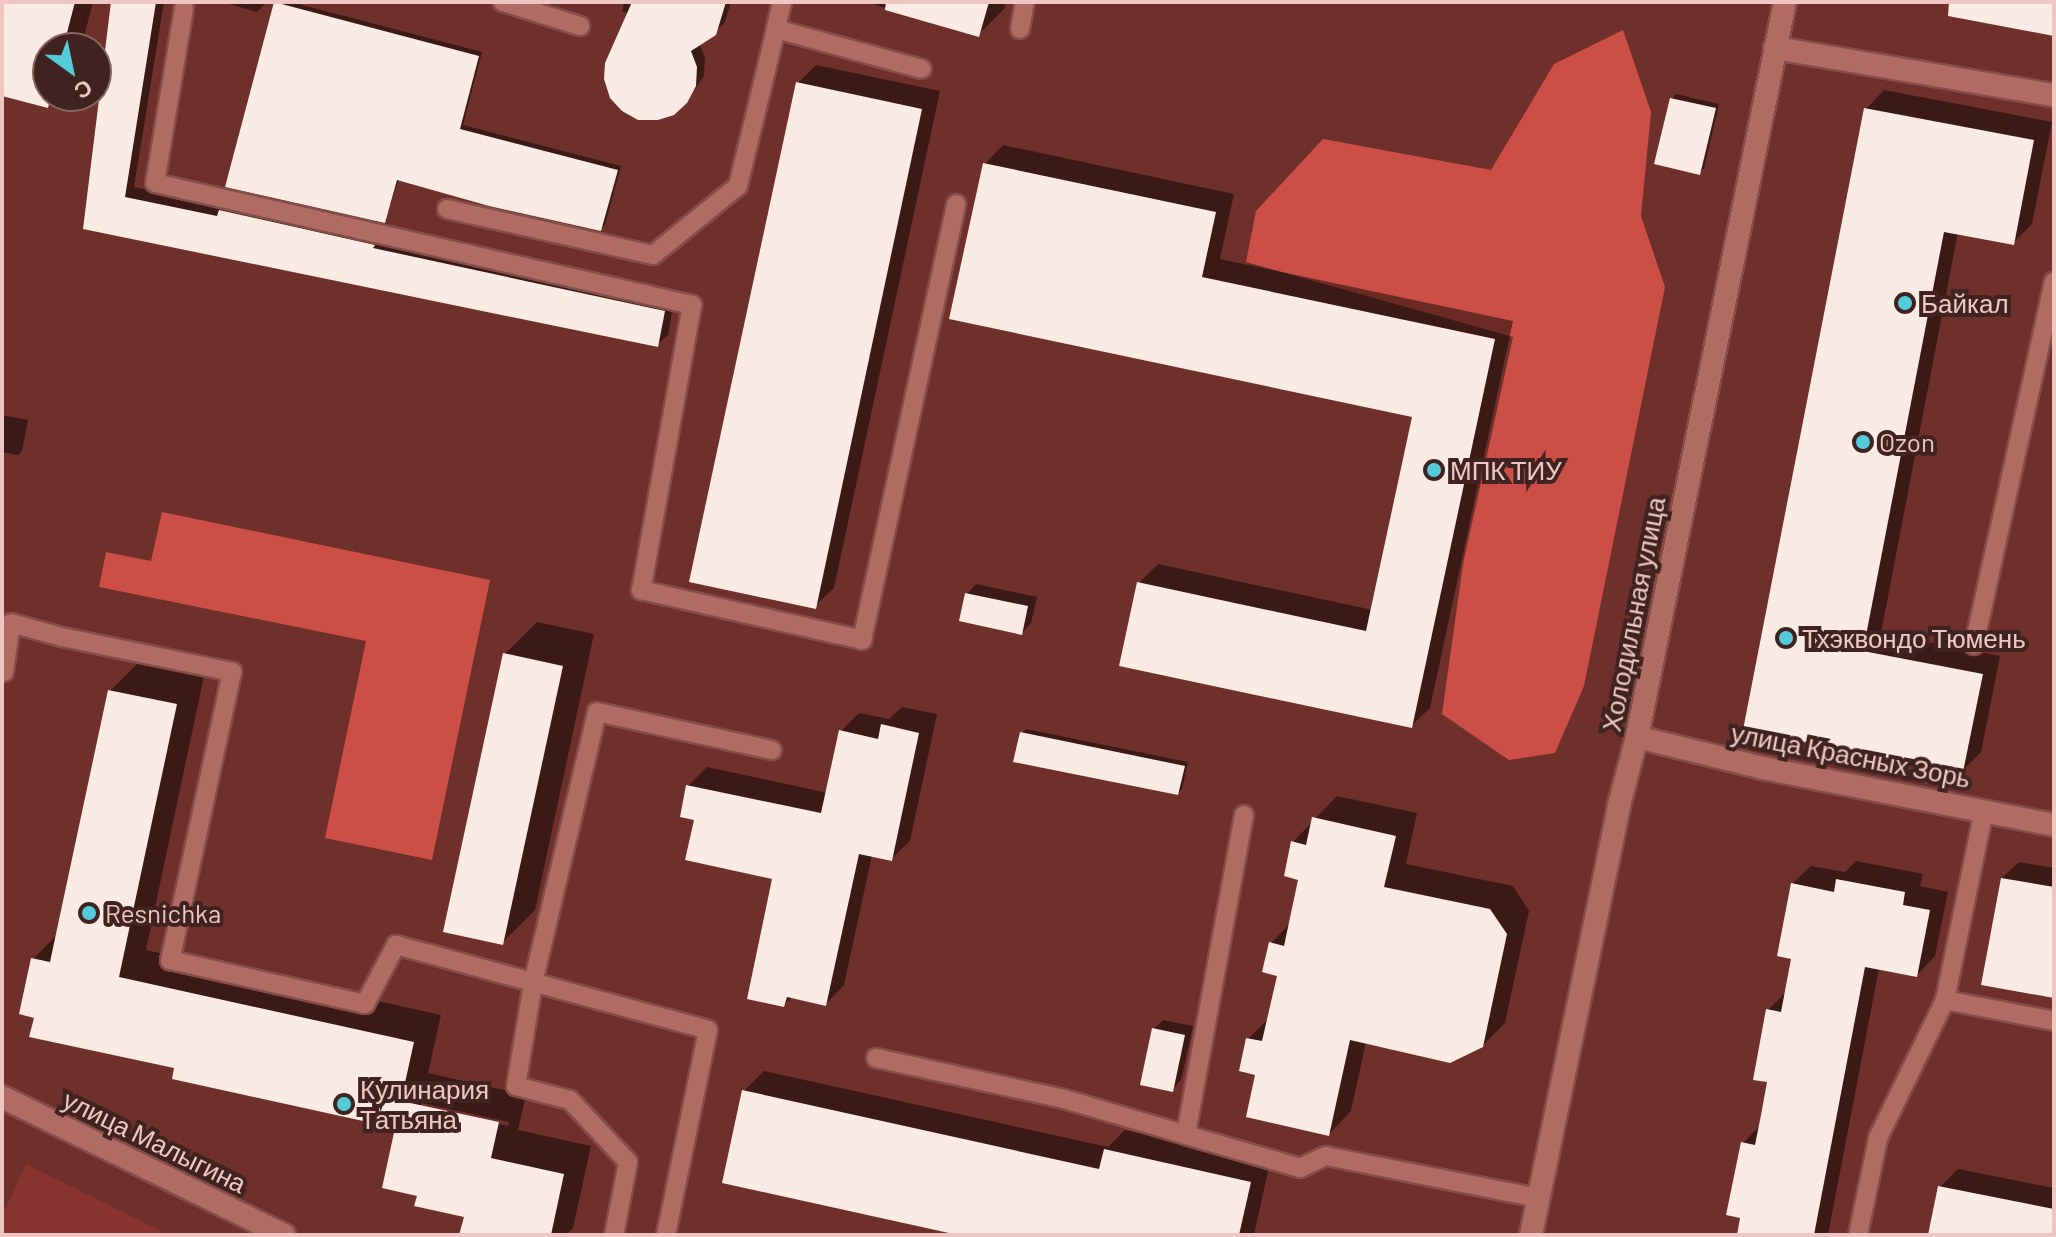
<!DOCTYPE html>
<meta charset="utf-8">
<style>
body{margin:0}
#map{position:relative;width:2056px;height:1237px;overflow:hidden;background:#6f302b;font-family:Barlow,sans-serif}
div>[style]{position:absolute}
.green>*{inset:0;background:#89332e}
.forest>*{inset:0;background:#cb4f47}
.shadow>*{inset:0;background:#0007}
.building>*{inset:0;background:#f9ebe4}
.roads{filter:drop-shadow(2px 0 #834d4a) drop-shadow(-2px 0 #834d4a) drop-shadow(0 2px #834d4a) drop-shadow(0 -2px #834d4a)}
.service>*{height:18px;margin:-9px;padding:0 9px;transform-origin:9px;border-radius:9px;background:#b06b63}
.minor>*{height:22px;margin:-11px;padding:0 11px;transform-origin:11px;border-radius:11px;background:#b06b63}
.tertiary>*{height:22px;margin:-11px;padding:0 11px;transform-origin:11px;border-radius:11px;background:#b06b63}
.dots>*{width:22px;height:22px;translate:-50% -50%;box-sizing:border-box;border:4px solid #402320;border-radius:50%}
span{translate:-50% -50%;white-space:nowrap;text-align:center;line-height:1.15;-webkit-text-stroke:8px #402320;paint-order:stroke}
.poi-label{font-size:26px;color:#eec7c2}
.left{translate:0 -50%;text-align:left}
.street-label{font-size:26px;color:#eec7c2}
.frame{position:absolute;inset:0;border:4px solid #eec7c2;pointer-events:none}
.north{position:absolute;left:32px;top:32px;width:80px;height:80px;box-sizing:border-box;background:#402320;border:2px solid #866561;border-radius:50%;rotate:147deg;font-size:22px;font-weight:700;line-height:32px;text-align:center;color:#eec7c2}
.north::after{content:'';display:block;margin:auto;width:28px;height:36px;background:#53cbda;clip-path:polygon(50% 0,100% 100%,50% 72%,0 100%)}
</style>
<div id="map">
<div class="green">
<i style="clip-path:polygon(26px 1164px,169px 1235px,2px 1235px,2px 1207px,6px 1208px)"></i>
</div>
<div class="forest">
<i style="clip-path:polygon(1623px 30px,1651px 112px,1641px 216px,1665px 287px,1584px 686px,1555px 753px,1509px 760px,1442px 714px,1463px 564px,1513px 337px,1246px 262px,1256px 211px,1323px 139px,1491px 170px,1554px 64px)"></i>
<i style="clip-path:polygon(162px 512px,490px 580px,432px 860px,325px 838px,366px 641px,99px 587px,106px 552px,151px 561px)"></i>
</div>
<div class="shadow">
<i style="clip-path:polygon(2px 2px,93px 2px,81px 48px,48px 48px,48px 96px,57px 96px,48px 105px,2px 94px)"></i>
<i style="clip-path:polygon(113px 2px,164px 2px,134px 187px,674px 301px,668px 335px,657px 345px,85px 227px)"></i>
<i style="clip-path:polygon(222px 2px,267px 2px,257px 12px)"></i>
<i style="clip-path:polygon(291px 2px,482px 52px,463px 125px,621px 166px,605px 225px,600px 229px,399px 179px,385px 221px,276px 3px)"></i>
<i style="clip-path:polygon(624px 2px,731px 2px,724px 24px,699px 43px,705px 57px,704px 76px,686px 102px,629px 14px,622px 11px)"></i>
<i style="clip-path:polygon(866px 2px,1006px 2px,1004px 9px,978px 35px)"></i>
<i style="clip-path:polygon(816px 65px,940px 91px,834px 588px,815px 606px,798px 83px)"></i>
<i style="clip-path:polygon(1884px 90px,2052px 122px,2032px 224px,2013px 243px,1958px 232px,1881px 633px,2000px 656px,1981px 752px,1963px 770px,1746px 729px,1866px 109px)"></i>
<i style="clip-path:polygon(1676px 94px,1719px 104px,1704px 168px,1700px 172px,1672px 99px)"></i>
<i style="clip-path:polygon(1003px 145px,1234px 194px,1220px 259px,1513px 321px,1430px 708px,1411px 726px,1139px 583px,1158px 564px,1373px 610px,1414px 415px,985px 164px)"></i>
<i style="clip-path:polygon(2px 415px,28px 420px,22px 451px,18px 455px,2px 452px)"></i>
<i style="clip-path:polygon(976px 584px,1037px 597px,1031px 623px,1022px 633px,967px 594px)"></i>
<i style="clip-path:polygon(537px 622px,594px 634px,535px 910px,502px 943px,505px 654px)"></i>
<i style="clip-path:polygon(evenodd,138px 663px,204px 676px,146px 950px,441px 1015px,428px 1073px,526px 1095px,518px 1130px,591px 1146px,573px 1228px,566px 1235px,462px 1235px,466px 1216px,419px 1194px,398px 1126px,176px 1067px,36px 1016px,33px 959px,58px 934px,110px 691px,138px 663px,421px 1103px,509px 1122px,508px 1126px,421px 1107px,421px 1103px)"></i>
<i style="clip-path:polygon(902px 707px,937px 714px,910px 841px,891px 859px,872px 855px,844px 985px,826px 1004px,792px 997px,784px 1005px,775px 877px,696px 818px,688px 786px,707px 767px,828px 793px,841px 731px,859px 713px,889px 719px)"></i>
<i style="clip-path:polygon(1026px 729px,1188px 762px,1182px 789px,1178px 793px,1022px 733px)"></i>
<i style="clip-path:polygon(1337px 796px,1417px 813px,1406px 864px,1513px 886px,1529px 911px,1505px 1023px,1482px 1046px,1366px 1042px,1351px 1111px,1329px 1134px,1257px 1073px,1248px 1039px,1270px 1017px,1280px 974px,1271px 943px,1291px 923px,1301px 878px,1293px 842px)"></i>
<i style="clip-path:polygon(1856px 861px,1923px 874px,1920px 886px,1948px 892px,1935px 956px,1917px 975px,1879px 968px,1828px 1235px,1739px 1235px,1743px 1143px,1761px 1125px,1769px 1081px,1768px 1010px,1786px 992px,1793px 957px,1792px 884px,1811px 866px,1845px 872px)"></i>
<i style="clip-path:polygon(2019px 862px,2054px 868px,2054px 996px,2002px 878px)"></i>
<i style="clip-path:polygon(1163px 1020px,1193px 1026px,1181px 1080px,1172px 1090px,1154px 1029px)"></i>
<i style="clip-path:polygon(764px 1071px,1108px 1147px,1125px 1130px,1270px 1162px,1254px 1235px,967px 1235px,744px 1091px)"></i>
<i style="clip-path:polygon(1958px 1169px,2054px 1188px,2054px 1235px,1930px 1235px,1940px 1187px)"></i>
</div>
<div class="building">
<i style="clip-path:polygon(2px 2px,75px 2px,63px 48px,48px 48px,48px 96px,51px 96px,48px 108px,2px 96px)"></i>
<i style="clip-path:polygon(111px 2px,156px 2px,125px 197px,217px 216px,219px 210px,375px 245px,373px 248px,665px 311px,658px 347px,83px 229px)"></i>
<i style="clip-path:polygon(274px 2px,479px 56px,460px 129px,618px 170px,601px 231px,489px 206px,397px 180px,385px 223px,225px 187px)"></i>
<i style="clip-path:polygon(632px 2px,726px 2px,716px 35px,691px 51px,697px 67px,696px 86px,687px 103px,674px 115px,658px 120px,638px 120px,622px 111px,610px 98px,604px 79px,605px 63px)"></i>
<i style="clip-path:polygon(886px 2px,989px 2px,979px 37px,885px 10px)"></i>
<i style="clip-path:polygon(1949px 2px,2054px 2px,2054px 36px,1948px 16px)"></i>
<i style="clip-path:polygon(796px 82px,922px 109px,816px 609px,689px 582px)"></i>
<i style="clip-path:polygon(1670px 98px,1716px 108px,1700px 175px,1654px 164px)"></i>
<i style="clip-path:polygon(1864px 108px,2034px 140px,2014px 245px,1944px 232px,1863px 651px,1983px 674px,1963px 772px,1743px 730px)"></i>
<i style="clip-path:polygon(983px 163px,1216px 212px,1202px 277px,1495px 339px,1412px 728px,1119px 666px,1137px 582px,1366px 631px,1412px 417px,949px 319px)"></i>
<i style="clip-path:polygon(965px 593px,1028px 606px,1022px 635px,959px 621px)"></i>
<i style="clip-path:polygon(503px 653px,563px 666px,503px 945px,443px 932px)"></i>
<i style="clip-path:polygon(108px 690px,177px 704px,119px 977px,414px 1042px,401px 1101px,499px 1122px,491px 1158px,564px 1174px,551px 1235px,459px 1235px,464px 1217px,414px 1206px,417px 1196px,382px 1188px,395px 1128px,172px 1079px,174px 1068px,29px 1037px,34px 1018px,19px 1014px,31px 958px,50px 962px)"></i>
<i style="clip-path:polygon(881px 724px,919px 733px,892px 861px,859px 854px,826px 1006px,787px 997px,784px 1007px,747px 999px,772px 879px,685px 860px,694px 820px,680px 817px,686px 785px,821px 813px,839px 730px,878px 739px)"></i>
<i style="clip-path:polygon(1020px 732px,1185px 766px,1178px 795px,1013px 762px)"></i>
<i style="clip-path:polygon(1312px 817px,1396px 836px,1384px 887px,1490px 909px,1507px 934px,1483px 1047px,1450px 1063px,1350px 1040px,1329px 1136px,1246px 1117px,1255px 1075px,1239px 1071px,1246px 1038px,1262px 1041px,1277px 976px,1262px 972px,1269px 942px,1284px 946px,1298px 880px,1284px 876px,1291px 841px,1306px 845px)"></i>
<i style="clip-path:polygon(2001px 878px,2054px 887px,2054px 998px,1981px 985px)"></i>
<i style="clip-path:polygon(1836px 879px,1905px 892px,1903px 905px,1930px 910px,1917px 977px,1865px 967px,1814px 1235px,1737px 1235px,1740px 1218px,1726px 1215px,1741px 1142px,1755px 1145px,1761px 1115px,1767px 1082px,1753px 1080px,1766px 1009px,1781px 1012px,1791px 959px,1777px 956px,1791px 883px,1834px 892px)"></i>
<i style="clip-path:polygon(1152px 1028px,1185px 1035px,1173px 1092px,1140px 1085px)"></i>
<i style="clip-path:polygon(742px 1090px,1099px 1169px,1104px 1149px,1251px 1182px,1239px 1235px,958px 1235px,722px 1183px)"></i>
<i style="clip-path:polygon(1938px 1186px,2054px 1209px,2054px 1235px,1928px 1235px)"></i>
</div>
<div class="roads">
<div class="service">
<i style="left:503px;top:2px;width:81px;rotate:17.3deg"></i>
<i style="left:782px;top:2px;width:28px;rotate:103deg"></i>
<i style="left:776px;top:29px;width:151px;rotate:15.3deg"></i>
<i style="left:184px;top:8px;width:177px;rotate:99.4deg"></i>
<i style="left:155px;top:183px;width:551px;rotate:12.8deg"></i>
<i style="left:692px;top:305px;width:290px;rotate:100.1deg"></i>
<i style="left:641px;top:590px;width:227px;rotate:12.7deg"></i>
<i style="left:862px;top:640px;width:446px;rotate:-77.8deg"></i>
<i style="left:1020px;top:29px;width:27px;rotate:-80deg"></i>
<i style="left:447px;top:209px;width:211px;rotate:12.6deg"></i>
<i style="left:653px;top:255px;width:109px;rotate:-39.1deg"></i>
<i style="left:738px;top:186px;width:162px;rotate:-76.4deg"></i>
<i style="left:1974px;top:645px;width:372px;rotate:-77.6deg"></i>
<i style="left:4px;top:672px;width:49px;rotate:-81.9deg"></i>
<i style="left:11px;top:623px;width:53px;rotate:15.4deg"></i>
<i style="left:62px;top:637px;width:174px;rotate:11.6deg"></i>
<i style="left:232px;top:672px;width:295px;rotate:102.1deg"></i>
<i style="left:170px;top:960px;width:200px;rotate:12.7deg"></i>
<i style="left:365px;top:1004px;width:67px;rotate:-62.3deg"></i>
<i style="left:396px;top:945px;width:323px;rotate:15.2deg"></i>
<i style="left:708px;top:1030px;width:209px;rotate:101.6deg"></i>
<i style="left:1244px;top:815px;width:325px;rotate:100.3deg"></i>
<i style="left:1186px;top:1135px;width:119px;rotate:16.1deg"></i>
<i style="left:1300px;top:1168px;width:29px;rotate:-25deg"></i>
<i style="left:1326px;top:1156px;width:217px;rotate:11.2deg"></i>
<i style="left:1945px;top:1000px;width:111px;rotate:10.9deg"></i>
<i style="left:876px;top:1058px;width:192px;rotate:12.3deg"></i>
<i style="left:1064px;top:1099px;width:127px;rotate:16.4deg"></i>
<i style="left:614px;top:1235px;width:74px;rotate:-79.1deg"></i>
<i style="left:628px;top:1162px;width:85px;rotate:-133.1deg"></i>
<i style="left:570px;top:1100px;width:56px;rotate:-165.5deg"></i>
<i style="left:516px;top:1086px;width:104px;rotate:-80.6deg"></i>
<i style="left:533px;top:983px;width:278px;rotate:-76.7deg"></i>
<i style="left:597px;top:712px;width:179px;rotate:12.3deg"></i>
<i style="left:1858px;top:1235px;width:99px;rotate:-78.3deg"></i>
<i style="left:1878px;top:1138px;width:153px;rotate:-64.1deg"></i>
<i style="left:1945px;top:1000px;width:194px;rotate:-78.4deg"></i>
</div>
<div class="minor">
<i style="left:1775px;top:48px;width:283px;rotate:9.6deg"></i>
<i style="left:1637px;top:737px;width:130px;rotate:13.8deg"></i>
<i style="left:1763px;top:768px;width:297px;rotate:11.1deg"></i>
</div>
<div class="tertiary">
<i style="left:2px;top:1097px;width:314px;rotate:26.1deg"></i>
<i style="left:1531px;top:1235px;width:439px;rotate:-78.4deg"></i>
<i style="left:1619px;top:805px;width:70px;rotate:-75.2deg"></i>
<i style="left:1637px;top:737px;width:750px;rotate:-78.62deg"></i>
</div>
</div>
<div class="dots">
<i style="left:1905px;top:303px;background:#53cbda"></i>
<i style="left:1863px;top:442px;background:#53cbda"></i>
<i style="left:1434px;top:470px;background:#53cbda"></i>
<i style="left:1786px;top:638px;background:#53cbda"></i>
<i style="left:89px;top:913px;background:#53cbda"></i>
<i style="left:344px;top:1104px;background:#53cbda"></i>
</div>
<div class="poi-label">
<span class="left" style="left:1921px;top:303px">Байкал</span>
<span class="left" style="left:1879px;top:442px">Ozon</span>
<span class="left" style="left:1450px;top:470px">МПК ТИУ</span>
<span class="left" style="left:1802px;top:638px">Тхэквондо Тюмень</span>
<span class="left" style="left:105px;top:913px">Resnichka</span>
<span class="left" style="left:360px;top:1104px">Кулинария<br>Татьяна</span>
</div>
<div class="street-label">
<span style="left:1633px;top:614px;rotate:-79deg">Холодильная улица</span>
<span style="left:1851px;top:755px;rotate:11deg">улица Красных Зорь</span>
<span style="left:155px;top:1141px;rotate:26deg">улица Малыгина</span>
</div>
<div class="frame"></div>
<div class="north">С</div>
</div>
